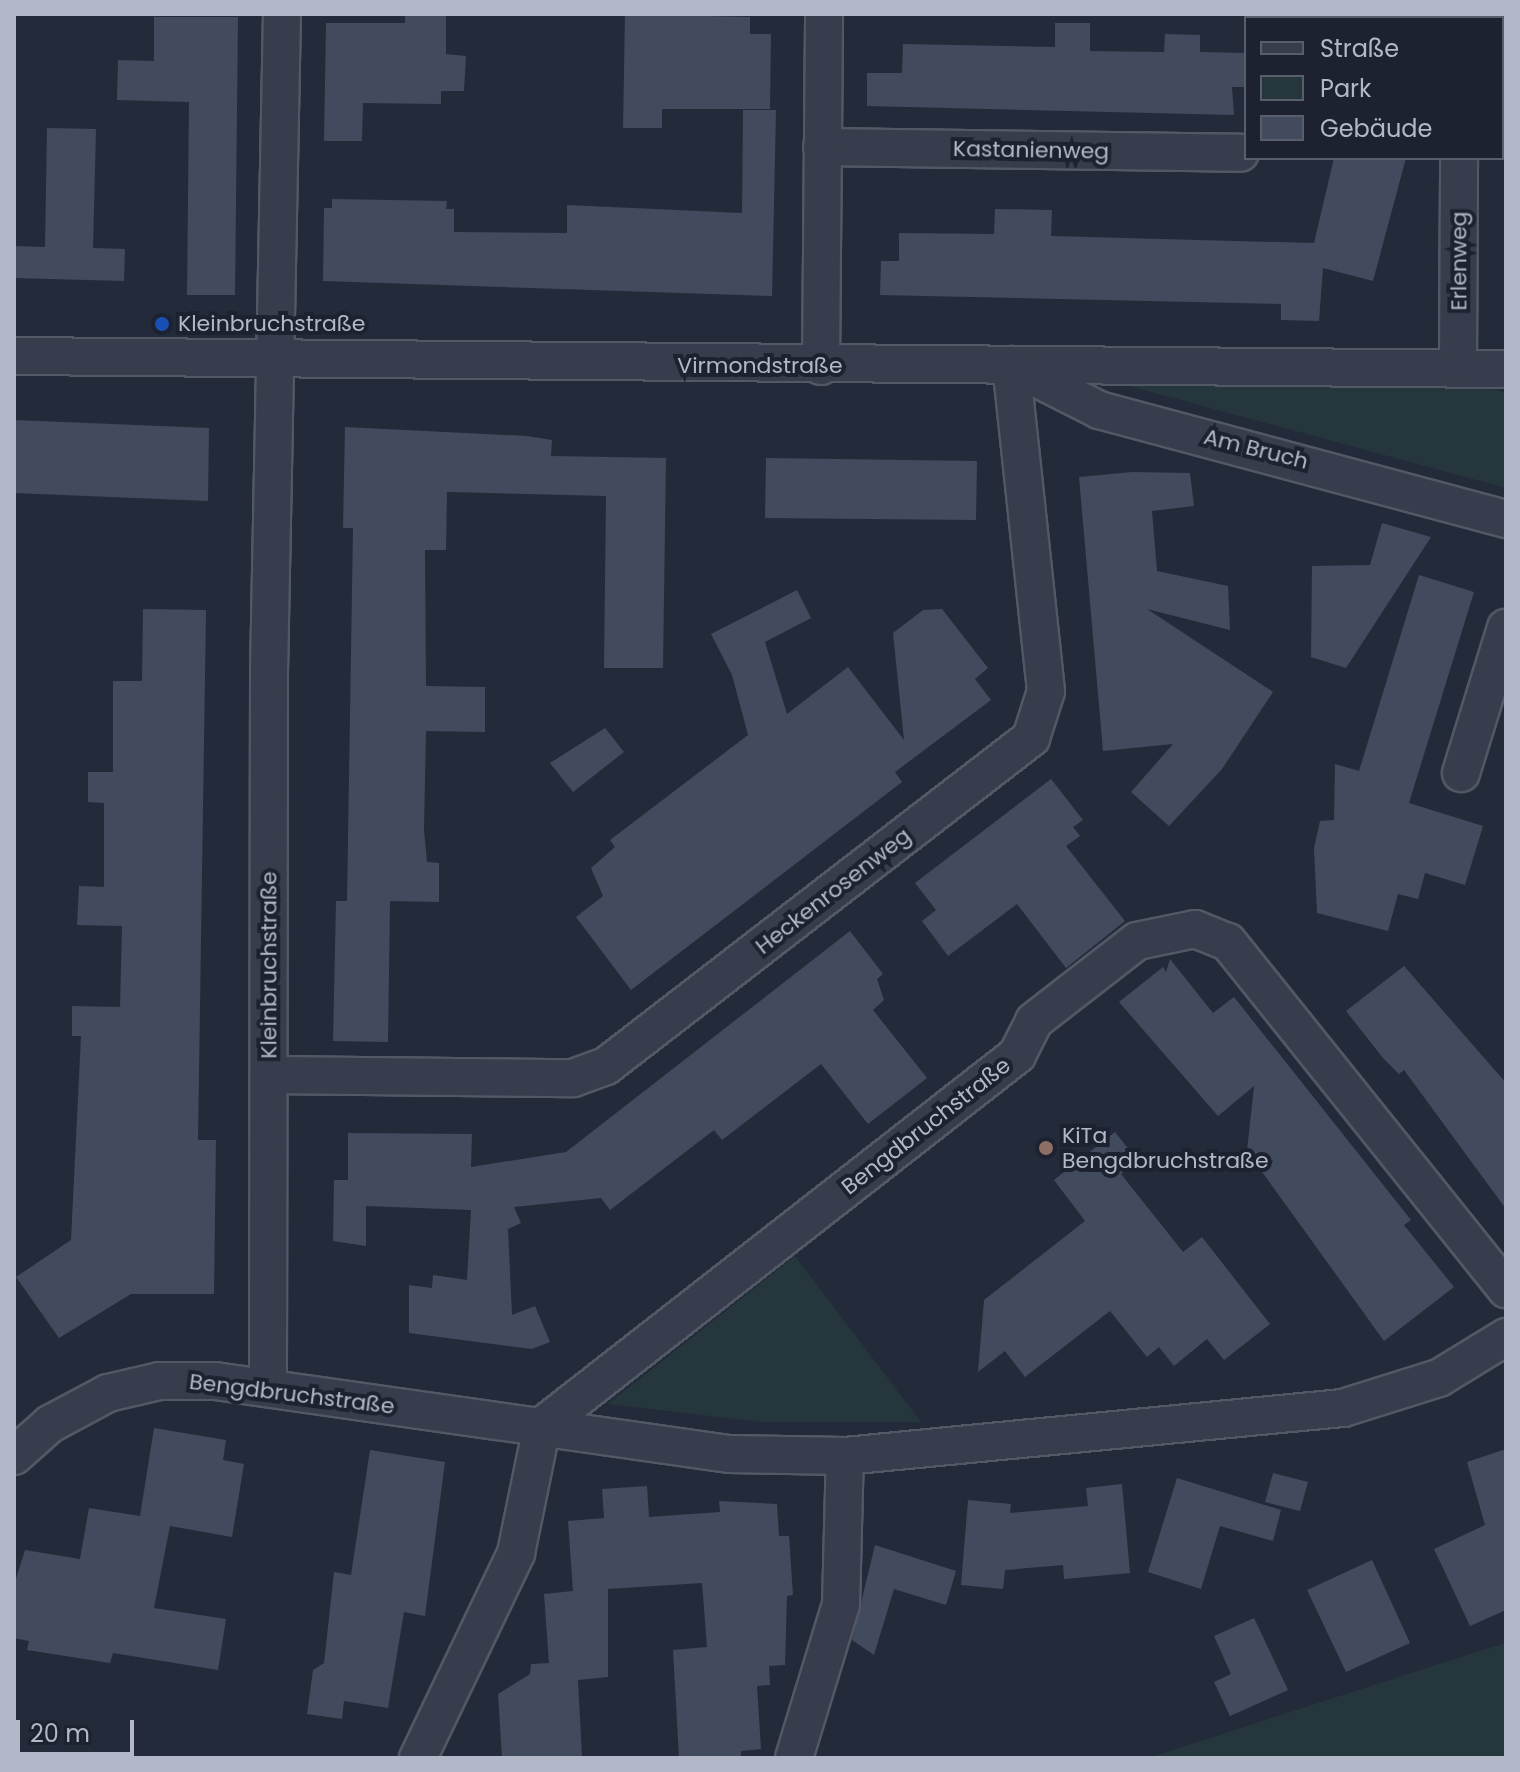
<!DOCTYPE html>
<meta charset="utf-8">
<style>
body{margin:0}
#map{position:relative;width:1520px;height:1772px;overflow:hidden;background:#232b3b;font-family:Poppins,sans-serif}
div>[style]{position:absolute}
.green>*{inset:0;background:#25373c}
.building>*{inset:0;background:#424a5d}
.roads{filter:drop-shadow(2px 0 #525866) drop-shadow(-2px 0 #525866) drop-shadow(0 2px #525866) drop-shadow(0 -2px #525866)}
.minor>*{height:36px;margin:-18px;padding:0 18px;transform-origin:18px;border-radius:18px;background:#373d4c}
.dots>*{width:22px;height:22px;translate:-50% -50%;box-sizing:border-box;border:4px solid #1c2230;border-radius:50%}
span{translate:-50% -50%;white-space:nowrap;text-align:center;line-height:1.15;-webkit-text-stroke:8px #1c2230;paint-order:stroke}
.street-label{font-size:22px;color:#b2b8c7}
.poi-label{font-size:22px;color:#b2b8c7}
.left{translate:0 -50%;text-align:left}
.frame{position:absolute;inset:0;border:16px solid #b2b8c7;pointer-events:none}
.legend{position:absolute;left:1244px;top:16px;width:260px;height:144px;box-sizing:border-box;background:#1c2230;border:2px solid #585e6c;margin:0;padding:10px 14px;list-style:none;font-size:24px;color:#b2b8c7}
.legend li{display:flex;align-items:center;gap:16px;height:40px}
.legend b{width:40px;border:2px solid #585e6c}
.scale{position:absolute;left:16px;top:1720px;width:118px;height:36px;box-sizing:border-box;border:4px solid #b2b8c7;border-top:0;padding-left:10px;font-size:24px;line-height:28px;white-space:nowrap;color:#b2b8c7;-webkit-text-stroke:6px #1c2230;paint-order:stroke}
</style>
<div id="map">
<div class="green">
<i style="clip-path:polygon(1122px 384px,1490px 388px,1506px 393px,1506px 488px)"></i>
<i style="clip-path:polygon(795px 1256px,921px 1422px,762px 1422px,608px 1404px)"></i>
<i style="clip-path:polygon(1506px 1643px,1506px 1758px,1148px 1758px,1464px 1656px)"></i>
</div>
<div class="building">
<i style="clip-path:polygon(405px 14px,446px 14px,446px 54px,466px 56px,464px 91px,441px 91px,441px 104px,363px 103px,362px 141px,324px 141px,326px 23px,405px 23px)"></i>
<i style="clip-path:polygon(625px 14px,750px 17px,750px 34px,771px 34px,770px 109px,662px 109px,662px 128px,623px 128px)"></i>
<i style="clip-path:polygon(154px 17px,238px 17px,235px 295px,187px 295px,189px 102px,117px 100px,118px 60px,154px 61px)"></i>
<i style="clip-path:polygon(1055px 23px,1090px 23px,1090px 51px,1164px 52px,1165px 34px,1200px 35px,1200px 52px,1246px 53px,1246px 87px,1232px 87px,1234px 115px,867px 106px,867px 73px,902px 73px,903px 44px,1055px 47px)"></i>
<i style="clip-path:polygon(743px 110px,776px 110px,772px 296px,323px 281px,324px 208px,332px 208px,332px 199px,447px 201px,446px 209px,454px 209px,454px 232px,567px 233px,567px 205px,742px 213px)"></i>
<i style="clip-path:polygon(47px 128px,96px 129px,93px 248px,125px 249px,124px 281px,14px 278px,14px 246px,45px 247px)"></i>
<i style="clip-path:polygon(1334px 158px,1406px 158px,1373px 281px,1323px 268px,1319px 321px,1281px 320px,1281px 304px,880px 295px,881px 261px,899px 261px,899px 233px,994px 234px,995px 209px,1052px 210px,1051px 236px,1314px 243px)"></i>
<i style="clip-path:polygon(14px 420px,209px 428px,208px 501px,14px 493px)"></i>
<i style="clip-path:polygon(345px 427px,527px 436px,552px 440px,551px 456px,666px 458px,663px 668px,604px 668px,606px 496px,447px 492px,446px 550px,425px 550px,426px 686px,485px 687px,485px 732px,426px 731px,424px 830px,427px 862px,439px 863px,439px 902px,390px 901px,388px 1042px,333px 1041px,336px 901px,347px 901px,353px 528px,343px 528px)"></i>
<i style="clip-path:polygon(766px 458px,977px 461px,976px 520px,765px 518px)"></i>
<i style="clip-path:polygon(1132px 472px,1190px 473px,1194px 506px,1152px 511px,1157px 571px,1228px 586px,1230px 630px,1147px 609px,1273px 692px,1222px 769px,1169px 826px,1131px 792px,1173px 744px,1103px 751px,1079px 477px)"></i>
<i style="clip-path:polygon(1382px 523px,1431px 537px,1346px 668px,1311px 657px,1312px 566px,1370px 565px)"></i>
<i style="clip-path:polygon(1419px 575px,1474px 592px,1409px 803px,1483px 826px,1465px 885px,1425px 873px,1418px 899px,1398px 894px,1388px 931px,1317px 913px,1314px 848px,1320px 821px,1334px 820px,1335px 764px,1359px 771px)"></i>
<i style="clip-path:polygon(797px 590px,811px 618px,765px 642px,787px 714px,848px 667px,904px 740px,893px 633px,923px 610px,942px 609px,988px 668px,975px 679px,991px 700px,895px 772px,902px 782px,631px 990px,576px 917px,603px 896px,591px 868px,615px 847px,610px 840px,748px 735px,732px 675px,711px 634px)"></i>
<i style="clip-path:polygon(143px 609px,206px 610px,198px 1140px,216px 1140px,214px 1294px,131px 1294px,59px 1338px,16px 1277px,71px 1240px,81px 1036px,72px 1036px,72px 1006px,120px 1007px,122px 926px,77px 925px,79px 886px,104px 887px,104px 803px,88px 802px,88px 772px,113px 772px,113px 681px,142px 681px)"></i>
<i style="clip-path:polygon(605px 728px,624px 752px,573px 792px,550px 763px)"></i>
<i style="clip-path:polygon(1051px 779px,1083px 820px,1073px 827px,1080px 836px,1066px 846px,1125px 921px,1066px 968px,1017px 904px,948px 956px,922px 921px,936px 910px,915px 883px)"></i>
<i style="clip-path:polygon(850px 931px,883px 974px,877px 979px,884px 1000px,873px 1010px,927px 1078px,868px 1124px,821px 1064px,722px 1140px,714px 1130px,610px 1210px,601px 1198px,514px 1207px,521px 1223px,508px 1229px,512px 1315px,535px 1306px,550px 1342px,532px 1349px,409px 1333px,409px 1285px,432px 1288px,433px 1275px,467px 1280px,471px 1210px,366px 1206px,366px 1246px,333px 1241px,334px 1180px,348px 1180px,348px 1133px,472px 1134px,471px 1167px,566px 1152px)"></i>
<i style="clip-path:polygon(1170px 959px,1213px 1013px,1234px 997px,1411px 1220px,1404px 1225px,1454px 1287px,1384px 1341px,1247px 1151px,1254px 1086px,1218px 1116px,1119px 1002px,1163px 967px,1166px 972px)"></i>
<i style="clip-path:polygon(1404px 966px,1506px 1083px,1506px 1209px,1404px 1070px,1399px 1074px,1383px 1058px,1346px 1011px)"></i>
<i style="clip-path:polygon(1115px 1132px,1138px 1161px,1121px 1174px,1183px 1252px,1202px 1237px,1270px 1324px,1224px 1360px,1207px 1339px,1174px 1366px,1159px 1347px,1147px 1357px,1110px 1311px,1025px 1377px,1005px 1351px,978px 1372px,984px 1300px,1085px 1221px,1054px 1180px)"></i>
<i style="clip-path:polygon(154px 1428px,226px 1440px,223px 1460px,244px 1464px,232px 1537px,170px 1526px,154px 1608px,226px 1619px,218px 1670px,113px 1653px,110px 1663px,27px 1650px,29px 1641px,14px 1638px,14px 1585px,25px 1550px,80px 1559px,89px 1508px,140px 1516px)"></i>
<i style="clip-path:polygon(1506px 1449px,1506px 1610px,1470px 1626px,1434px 1549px,1485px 1525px,1467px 1462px)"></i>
<i style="clip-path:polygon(370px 1450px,445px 1462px,425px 1616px,404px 1612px,388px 1708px,344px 1701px,342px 1719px,307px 1714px,313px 1670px,324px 1663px,334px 1572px,351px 1575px)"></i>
<i style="clip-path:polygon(1273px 1473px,1308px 1482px,1300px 1511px,1265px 1502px)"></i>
<i style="clip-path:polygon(1177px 1478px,1281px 1510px,1273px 1541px,1220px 1526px,1201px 1589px,1148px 1572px)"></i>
<i style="clip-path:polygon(1122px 1484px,1130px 1573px,1064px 1579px,1063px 1565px,1005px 1570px,1003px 1589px,961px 1585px,968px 1500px,1011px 1504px,1010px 1513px,1088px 1506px,1086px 1488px)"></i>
<i style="clip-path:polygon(647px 1486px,649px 1517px,720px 1512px,719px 1501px,777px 1504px,779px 1536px,789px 1536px,793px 1595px,787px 1596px,785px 1665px,769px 1666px,770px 1685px,757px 1686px,761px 1749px,741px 1751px,741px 1758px,679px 1758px,673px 1650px,707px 1647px,702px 1583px,608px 1589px,608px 1677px,578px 1680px,582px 1758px,502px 1758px,498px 1694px,530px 1674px,531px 1664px,549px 1663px,544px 1594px,573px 1591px,568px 1521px,604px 1518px,602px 1489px)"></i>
<i style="clip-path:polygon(875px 1545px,956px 1571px,946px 1605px,894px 1589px,874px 1655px,852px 1640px)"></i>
<i style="clip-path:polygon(1372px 1560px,1410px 1643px,1346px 1672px,1307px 1590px)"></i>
<i style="clip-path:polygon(1254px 1618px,1288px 1690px,1230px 1716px,1214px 1682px,1231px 1674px,1214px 1636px)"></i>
</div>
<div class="roads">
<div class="minor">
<i style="left:1461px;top:18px;width:4px;rotate:-90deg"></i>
<i style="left:822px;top:147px;width:418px;rotate:0.8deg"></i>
<i style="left:14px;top:356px;width:1492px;rotate:0.5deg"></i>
<i style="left:1458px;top:365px;width:207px;rotate:-89.7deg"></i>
<i style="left:821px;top:366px;width:352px;rotate:-89.5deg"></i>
<i style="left:1016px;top:368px;width:93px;rotate:26.8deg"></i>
<i style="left:1099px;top:410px;width:421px;rotate:15deg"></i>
<i style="left:1461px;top:773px;width:152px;rotate:-72.8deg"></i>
<i style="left:269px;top:1075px;width:304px;rotate:0.6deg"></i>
<i style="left:573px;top:1078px;width:35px;rotate:-20deg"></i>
<i style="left:606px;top:1066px;width:537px;rotate:-37.66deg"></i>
<i style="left:1031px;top:738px;width:49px;rotate:-72.3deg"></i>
<i style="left:1046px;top:691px;width:328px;rotate:-96.1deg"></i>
<i style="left:268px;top:1387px;width:715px;rotate:-89.92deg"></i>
<i style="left:269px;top:672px;width:658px;rotate:-88.87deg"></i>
<i style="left:14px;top:1456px;width:48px;rotate:-41.6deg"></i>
<i style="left:50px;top:1424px;width:66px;rotate:-28.1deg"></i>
<i style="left:108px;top:1393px;width:53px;rotate:-13deg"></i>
<i style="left:160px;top:1381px;width:55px"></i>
<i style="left:215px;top:1381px;width:519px;rotate:8.08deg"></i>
<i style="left:729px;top:1454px;width:116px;rotate:1deg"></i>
<i style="left:845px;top:1456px;width:500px;rotate:-5.51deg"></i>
<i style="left:1343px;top:1408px;width:101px;rotate:-17.4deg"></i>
<i style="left:1439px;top:1378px;width:79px;rotate:-31.5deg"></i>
<i style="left:418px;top:1758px;width:227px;rotate:-64.4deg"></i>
<i style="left:516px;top:1553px;width:130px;rotate:-78.4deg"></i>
<i style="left:542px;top:1426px;width:603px;rotate:-37.99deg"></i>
<i style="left:1017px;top:1055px;width:38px;rotate:-63deg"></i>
<i style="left:1034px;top:1021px;width:130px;rotate:-37.8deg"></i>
<i style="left:1137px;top:941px;width:59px;rotate:-11.7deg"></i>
<i style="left:1195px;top:929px;width:35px;rotate:22deg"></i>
<i style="left:1228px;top:942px;width:445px;rotate:51.3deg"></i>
<i style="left:794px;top:1758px;width:161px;rotate:-73deg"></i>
<i style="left:841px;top:1604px;width:148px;rotate:-88.5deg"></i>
</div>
</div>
<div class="dots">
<i style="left:162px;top:324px;background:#1a4fb4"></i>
<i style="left:1046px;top:1148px;background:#8d6e63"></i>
</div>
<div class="street-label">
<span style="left:1031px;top:150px;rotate:1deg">Kastanienweg</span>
<span style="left:1459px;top:261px;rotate:-90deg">Erlenweg</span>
<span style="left:760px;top:366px">Virmondstraße</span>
<span style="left:1256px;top:449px;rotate:14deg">Am Bruch</span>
<span style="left:833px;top:891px;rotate:-38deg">Heckenrosenweg</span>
<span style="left:269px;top:965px;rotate:-90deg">Kleinbruchstraße</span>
<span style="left:926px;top:1126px;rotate:-38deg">Bengdbruchstraße</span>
<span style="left:292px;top:1394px;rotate:7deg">Bengdbruchstraße</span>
</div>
<div class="poi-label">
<span class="left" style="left:178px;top:324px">Kleinbruchstraße</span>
<span class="left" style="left:1062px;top:1148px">KiTa<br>Bengdbruchstraße</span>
</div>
<div class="frame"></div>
<ul class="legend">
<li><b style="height:10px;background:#373d4c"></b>Straße</li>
<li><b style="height:22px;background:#25373c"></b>Park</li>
<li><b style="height:22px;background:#424a5d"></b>Gebäude</li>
</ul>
<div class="scale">20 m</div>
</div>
